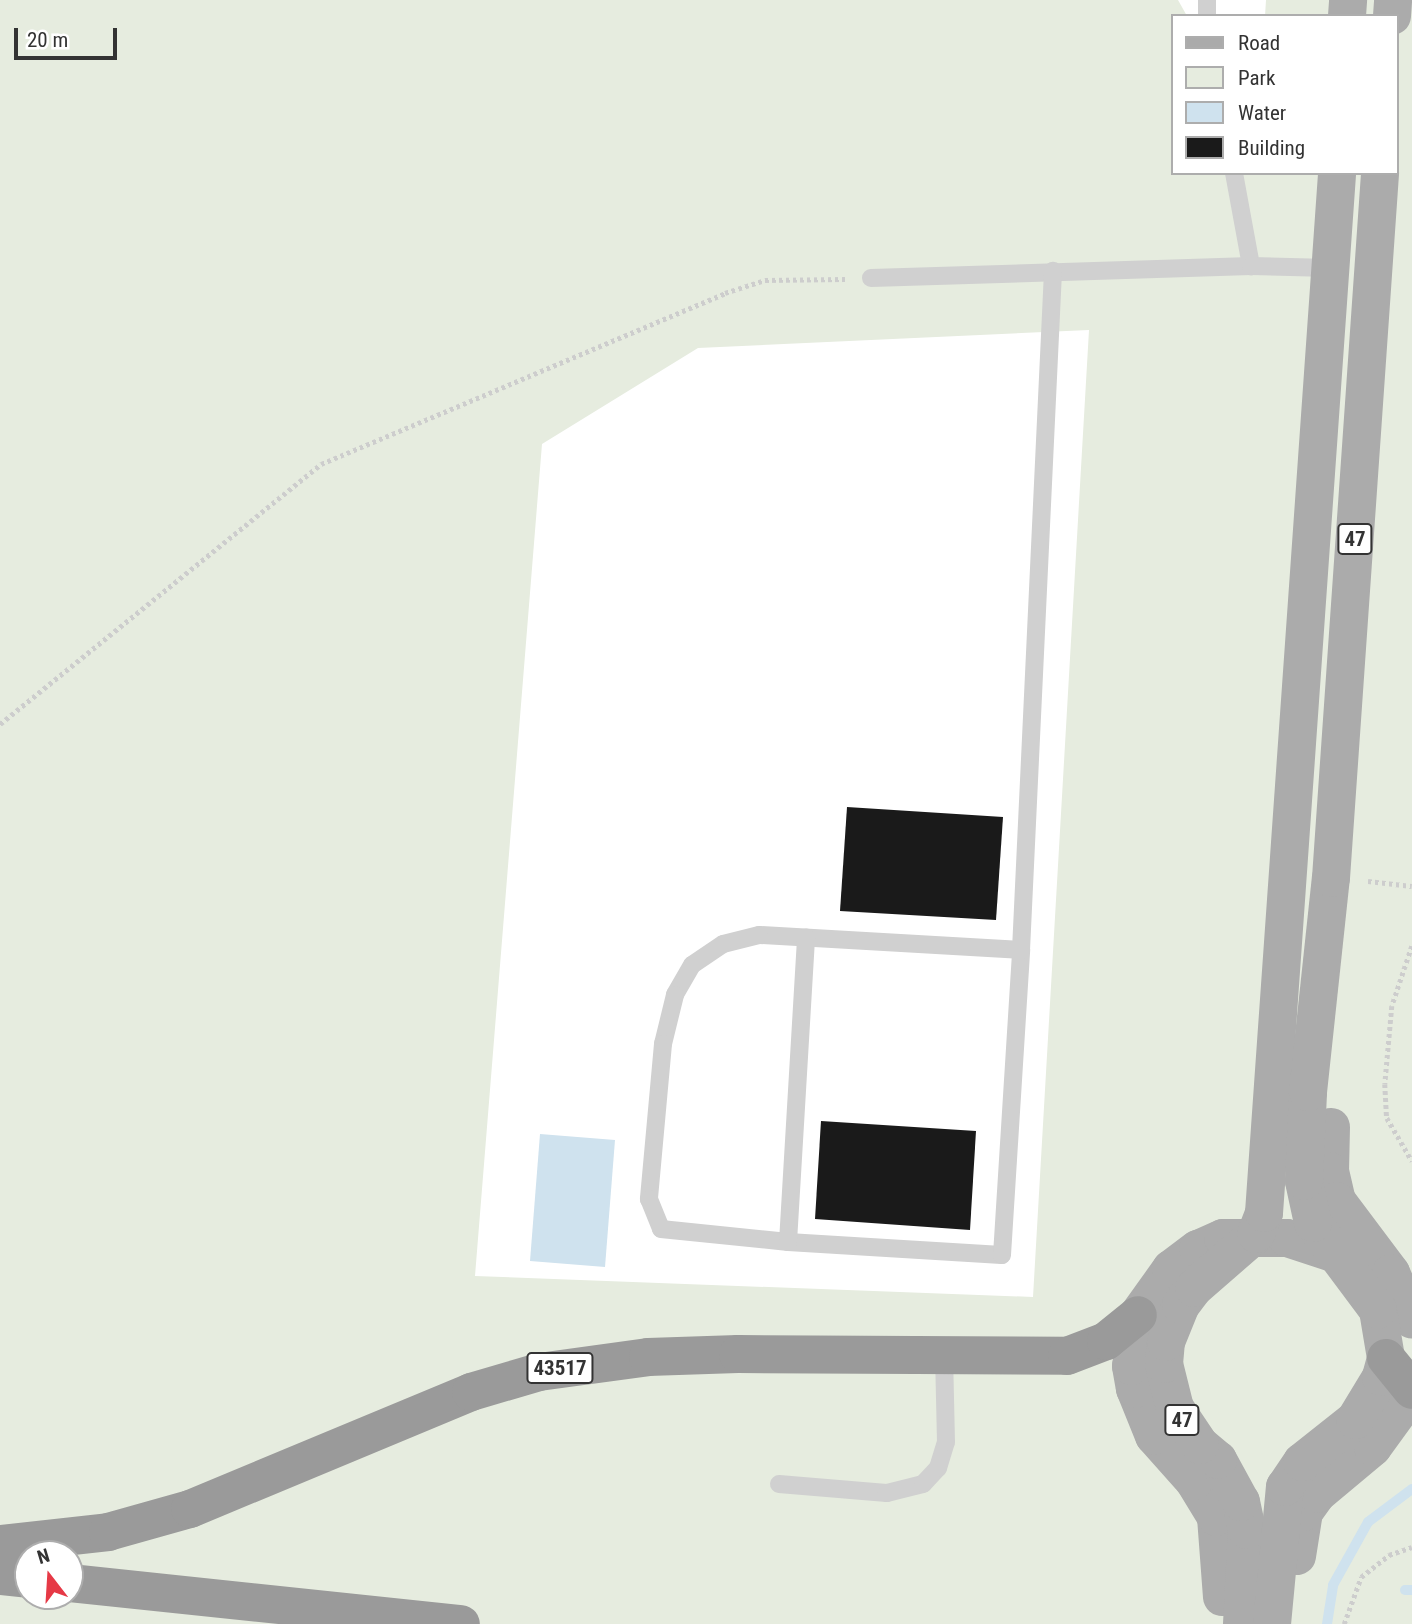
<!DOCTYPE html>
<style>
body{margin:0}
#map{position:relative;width:1412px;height:1624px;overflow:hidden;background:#fff;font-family:"Roboto Condensed",sans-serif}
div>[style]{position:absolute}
.green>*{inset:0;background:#e6ecdf}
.water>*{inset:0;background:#cfe2ee}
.stream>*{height:10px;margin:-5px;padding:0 5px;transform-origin:5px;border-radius:5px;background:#cfe2ee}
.building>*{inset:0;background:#1a1a1a}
.path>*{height:4.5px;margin-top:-2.25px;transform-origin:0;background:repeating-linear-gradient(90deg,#cdcdcd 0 3.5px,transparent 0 7px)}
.service>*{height:18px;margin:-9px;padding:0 9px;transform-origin:9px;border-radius:9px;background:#d0d0d0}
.primary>*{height:38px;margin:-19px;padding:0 19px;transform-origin:19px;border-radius:19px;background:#ababab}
.motorway>*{height:38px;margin:-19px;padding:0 19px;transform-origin:19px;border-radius:19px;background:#9a9a9a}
span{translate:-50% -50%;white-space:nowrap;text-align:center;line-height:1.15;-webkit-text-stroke:7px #fff;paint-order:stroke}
.shield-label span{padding:2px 5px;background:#fff;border:2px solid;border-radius:5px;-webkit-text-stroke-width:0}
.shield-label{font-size:21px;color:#333;font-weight:700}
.legend{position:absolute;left:1171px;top:14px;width:228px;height:161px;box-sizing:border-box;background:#fff;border:2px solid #adadad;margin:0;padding:9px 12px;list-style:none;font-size:21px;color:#333}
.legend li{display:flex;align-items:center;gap:14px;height:35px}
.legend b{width:35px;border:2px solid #adadad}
.north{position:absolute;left:14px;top:1540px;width:70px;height:70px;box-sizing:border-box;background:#fff;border:2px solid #adadad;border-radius:50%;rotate:343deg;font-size:19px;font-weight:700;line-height:28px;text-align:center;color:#333}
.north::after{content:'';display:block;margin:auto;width:24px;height:32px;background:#e63946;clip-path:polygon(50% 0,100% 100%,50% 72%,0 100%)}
.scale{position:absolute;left:14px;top:28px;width:103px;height:32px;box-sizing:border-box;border:4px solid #333;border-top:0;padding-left:9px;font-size:21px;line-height:24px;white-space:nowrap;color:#333;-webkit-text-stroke:5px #fff;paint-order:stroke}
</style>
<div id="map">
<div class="green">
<i style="clip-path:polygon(evenodd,0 0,1178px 0,1187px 16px,1172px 16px,1172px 173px,1396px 173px,1396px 16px,1265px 16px,1266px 0,1412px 0,1412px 1624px,0 1624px,0 0,1089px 330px,1033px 1297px,475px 1276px,542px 444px,698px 348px,1089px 330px,0 0,28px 1554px,70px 1554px,70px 1596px,28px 1596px,28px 1554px)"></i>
</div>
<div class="water">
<i style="clip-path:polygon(540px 1134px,615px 1140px,605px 1267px,530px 1261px)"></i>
</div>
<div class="stream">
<i style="left:1405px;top:1590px;width:7px"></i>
<i style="left:1327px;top:1624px;width:39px;rotate:-81deg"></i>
<i style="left:1333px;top:1585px;width:72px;rotate:-60.9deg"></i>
<i style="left:1368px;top:1522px;width:55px;rotate:-36.9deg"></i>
</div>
<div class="building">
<i style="clip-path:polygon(847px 807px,1003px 817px,996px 920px,840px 911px)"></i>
<i style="clip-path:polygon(821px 1121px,976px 1131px,970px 1230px,815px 1219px)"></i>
</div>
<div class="path">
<i style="left:0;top:724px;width:413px;rotate:-39deg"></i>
<i style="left:321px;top:464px;width:439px;rotate:-22.9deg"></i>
<i style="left:725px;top:293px;width:42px;rotate:-18deg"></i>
<i style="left:765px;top:280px;width:80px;rotate:-0.7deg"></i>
<i style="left:1368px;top:881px;width:44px;rotate:6.5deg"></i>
<i style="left:1412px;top:946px;width:63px;rotate:108.4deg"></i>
<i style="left:1392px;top:1006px;width:78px;rotate:95.1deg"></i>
<i style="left:1385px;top:1084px;width:34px;rotate:87deg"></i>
<i style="left:1387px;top:1118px;width:50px;rotate:59.8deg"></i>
<i style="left:1344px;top:1624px;width:50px;rotate:-70.1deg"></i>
<i style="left:1361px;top:1577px;width:36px;rotate:-38deg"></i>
<i style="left:1389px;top:1555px;width:24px;rotate:-19deg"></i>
</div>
<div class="service">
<i style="left:1207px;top:16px;width:16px;rotate:-90deg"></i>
<i style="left:1234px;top:173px;width:95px;rotate:79.6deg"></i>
<i style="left:871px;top:278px;width:380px;rotate:-1.8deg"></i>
<i style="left:1251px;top:266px;width:79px;rotate:1.5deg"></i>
<i style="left:1021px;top:950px;width:262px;rotate:-176.7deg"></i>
<i style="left:759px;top:935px;width:37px;rotate:166deg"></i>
<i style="left:723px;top:944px;width:37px;rotate:146deg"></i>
<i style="left:692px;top:965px;width:34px;rotate:120deg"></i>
<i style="left:675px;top:995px;width:50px;rotate:103.8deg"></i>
<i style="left:663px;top:1044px;width:156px;rotate:95.2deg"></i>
<i style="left:649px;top:1199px;width:32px;rotate:68deg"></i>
<i style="left:661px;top:1229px;width:128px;rotate:5.8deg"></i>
<i style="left:788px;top:1242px;width:214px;rotate:3.5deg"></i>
<i style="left:1002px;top:1255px;width:306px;rotate:-86.4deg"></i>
<i style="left:1021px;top:950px;width:680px;rotate:-87.3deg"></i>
<i style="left:788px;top:1242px;width:305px;rotate:-86.6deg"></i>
<i style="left:779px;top:1484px;width:108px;rotate:4.8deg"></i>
<i style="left:887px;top:1493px;width:37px;rotate:-14deg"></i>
<i style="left:923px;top:1484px;width:22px;rotate:-47deg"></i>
<i style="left:938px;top:1468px;width:27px;rotate:-73deg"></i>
<i style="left:946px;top:1442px;width:85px;rotate:-91.3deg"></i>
</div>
<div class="primary">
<i style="left:1347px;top:16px;width:16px;rotate:-86deg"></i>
<i style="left:1392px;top:16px;width:16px;rotate:-86deg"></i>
<i style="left:1331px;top:1127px;width:44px;rotate:91.3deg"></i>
<i style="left:1330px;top:1171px;width:31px;rotate:77deg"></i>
<i style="left:1337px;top:1201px;width:90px;rotate:53.1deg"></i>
<i style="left:1391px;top:1273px;width:51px;rotate:65.9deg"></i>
<i style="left:1297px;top:1556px;width:45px;rotate:-81deg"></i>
<i style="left:1304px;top:1512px;width:22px;rotate:-54deg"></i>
<i style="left:1317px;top:1494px;width:73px;rotate:-40deg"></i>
<i style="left:1373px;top:1447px;width:67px;rotate:-54.2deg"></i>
<i style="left:1222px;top:1597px;width:80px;rotate:-94.3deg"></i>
<i style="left:1216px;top:1517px;width:42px;rotate:-121.4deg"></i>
<i style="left:1194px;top:1481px;width:60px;rotate:-131.6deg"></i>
<i style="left:1154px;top:1436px;width:51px;rotate:-112deg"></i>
<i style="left:1135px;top:1389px;width:23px;rotate:-100deg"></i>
<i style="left:1131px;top:1366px;width:51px;rotate:-82.2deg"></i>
<i style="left:1138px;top:1315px;width:57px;rotate:-54.3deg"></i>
<i style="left:1171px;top:1269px;width:34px;rotate:-37deg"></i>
<i style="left:1198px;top:1249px;width:27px;rotate:-24deg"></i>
<i style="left:1223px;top:1238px;width:64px"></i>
<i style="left:1287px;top:1238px;width:48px;rotate:18.1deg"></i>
<i style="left:1242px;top:1624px;width:94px;rotate:-87deg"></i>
<i style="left:1247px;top:1530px;width:29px;rotate:-102deg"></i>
<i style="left:1241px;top:1502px;width:48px;rotate:-118.7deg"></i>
<i style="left:1218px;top:1460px;width:23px;rotate:-140deg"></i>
<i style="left:1200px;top:1445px;width:45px;rotate:-124deg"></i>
<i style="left:1175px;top:1408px;width:45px;rotate:-104deg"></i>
<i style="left:1164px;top:1364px;width:22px;rotate:-85deg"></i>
<i style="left:1166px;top:1342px;width:40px;rotate:-68deg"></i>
<i style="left:1181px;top:1305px;width:21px;rotate:-53deg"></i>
<i style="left:1194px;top:1288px;width:82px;rotate:-41.1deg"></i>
<i style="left:1256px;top:1234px;width:22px;rotate:-69deg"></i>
<i style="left:1264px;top:1213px;width:1043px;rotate:-85.98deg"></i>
<i style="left:1272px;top:1624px;width:138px;rotate:-84.6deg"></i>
<i style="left:1285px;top:1487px;width:30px;rotate:-56deg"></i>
<i style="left:1302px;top:1462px;width:68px;rotate:-38.4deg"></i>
<i style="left:1355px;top:1420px;width:50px;rotate:-58.8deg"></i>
<i style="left:1381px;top:1377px;width:20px;rotate:-75deg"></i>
<i style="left:1386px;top:1358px;width:49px;rotate:-99.5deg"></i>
<i style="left:1378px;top:1310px;width:109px;rotate:-126.8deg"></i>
<i style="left:1313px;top:1223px;width:43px;rotate:-102.1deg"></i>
<i style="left:1304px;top:1181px;width:89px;rotate:-87.4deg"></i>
<i style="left:1308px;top:1092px;width:215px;rotate:-83.9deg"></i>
<i style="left:1331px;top:878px;width:707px;rotate:-86.02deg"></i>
</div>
<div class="motorway">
<i style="left:1386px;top:1358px;width:41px;rotate:50.9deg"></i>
<i style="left:0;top:1544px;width:109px;rotate:-6.3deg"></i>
<i style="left:108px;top:1532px;width:85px;rotate:-15.7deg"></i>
<i style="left:190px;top:1509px;width:304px;rotate:-22.6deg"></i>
<i style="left:471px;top:1392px;width:71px;rotate:-16.4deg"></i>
<i style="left:539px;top:1372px;width:110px;rotate:-7.8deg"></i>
<i style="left:648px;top:1357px;width:90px;rotate:-1.9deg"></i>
<i style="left:738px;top:1354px;width:329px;rotate:0.3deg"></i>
<i style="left:1067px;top:1356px;width:42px;rotate:-21deg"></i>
<i style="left:1106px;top:1341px;width:41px;rotate:-39.1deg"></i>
<i style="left:0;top:1576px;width:28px;rotate:6deg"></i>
<i style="left:70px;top:1583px;width:393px;rotate:6deg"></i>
</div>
<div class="shield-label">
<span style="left:1355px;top:539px">47</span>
<span style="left:560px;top:1368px">43517</span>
<span style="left:1182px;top:1420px">47</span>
</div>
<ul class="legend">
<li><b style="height:9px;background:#ababab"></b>Road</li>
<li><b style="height:19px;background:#e6ecdf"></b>Park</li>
<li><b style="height:19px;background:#cfe2ee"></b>Water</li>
<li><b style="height:19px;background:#1a1a1a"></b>Building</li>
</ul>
<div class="north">N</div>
<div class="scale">20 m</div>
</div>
